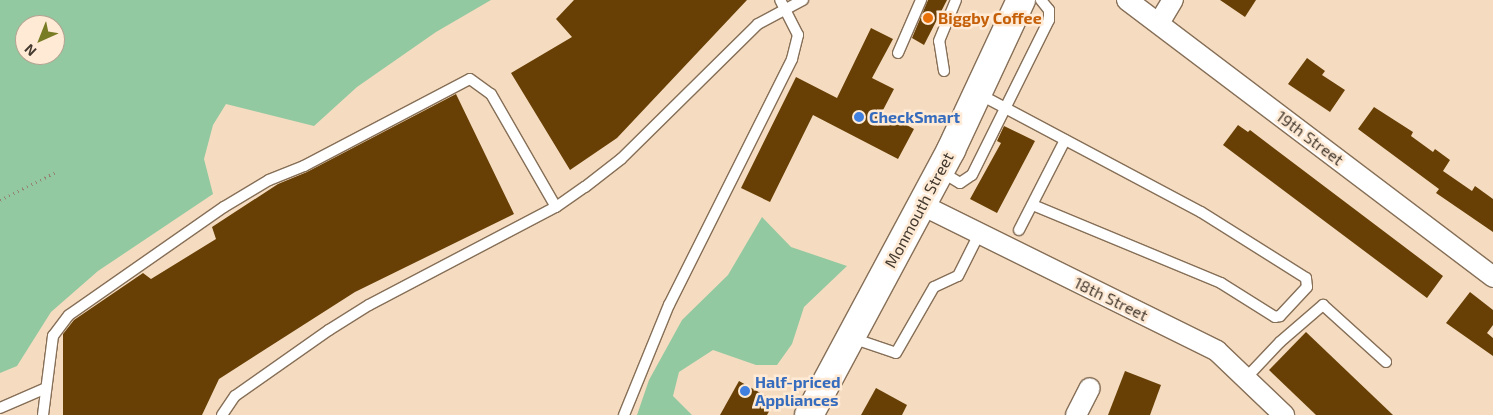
<!DOCTYPE html>
<style>
body{margin:0}
#map{position:relative;width:1493px;height:415px;overflow:hidden;background:#f5dcc1;font-family:"Exo 2",sans-serif}
div>[style]{position:absolute}
.green>*{inset:0;background:#93c9a0}
.building>*{inset:0;background:#684005}
.path>*{height:3px;margin-top:-1.5px;transform-origin:0;background:repeating-linear-gradient(90deg,#938370 0 1px,transparent 0 5px)}
.roads{filter:drop-shadow(1px 0 #866f57) drop-shadow(-1px 0 #866f57) drop-shadow(0 1px #866f57) drop-shadow(0 -1px #866f57)}
.service>*{height:10px;margin:-5px;padding:0 5px;transform-origin:5px;border-radius:5px;background:#fff}
.minor>*{height:20px;margin:-10px;padding:0 10px;transform-origin:10px;border-radius:10px;background:#fff}
.primary>*{height:28px;margin:-14px;padding:0 14px;transform-origin:14px;border-radius:14px;background:#fff}
.dots>*{width:14px;height:14px;translate:-50% -50%;box-sizing:border-box;border:2px solid #ffead5;border-radius:50%}
span{translate:-50% -50%;white-space:nowrap;text-align:center;line-height:1.15;-webkit-text-stroke:5px #ffead5;paint-order:stroke}
.food-label{font-size:16px;color:#c56008;font-weight:700}
.left{translate:0 -50%;text-align:left}
.shop-label{font-size:16px;color:#366cbe;font-weight:700}
.street-label{font-size:16px;color:#43392e}
.north{position:absolute;left:15px;top:15px;width:50px;height:50px;box-sizing:border-box;background:#ffead5;border:1px solid #b4a392;border-radius:50%;rotate:224deg;font-size:14px;font-weight:700;line-height:20px;text-align:center;color:#43392e}
.north::after{content:'';display:block;margin:auto;width:18px;height:22px;background:#787c25;clip-path:polygon(50% 0,100% 100%,50% 72%,0 100%)}
</style>
<div id="map">
<div class="green">
<i style="clip-path:polygon(evenodd,0 0,491px 0,436px 32px,357px 87px,314px 126px,226px 104px,213px 125px,204px 159px,213px 194px,98px 271px,51px 312px,17px 366px,0 373px,0 0,25px 25px,55px 25px,55px 55px,25px 55px,25px 25px)"></i>
<i style="clip-path:polygon(762px 217px,791px 247px,847px 266px,804px 307px,792px 344px,777px 365px,756px 365px,713px 350px,679px 372px,673px 396px,692px 415px,637px 415px,649px 380px,682px 320px,728px 275px)"></i>
</div>
<div class="building">
<i style="clip-path:polygon(574px 0,747px 0,617px 138px,570px 170px,511px 73px,572px 37px,556px 19px)"></i>
<i style="clip-path:polygon(928px 0,947px 0,924px 45px,912px 38px)"></i>
<i style="clip-path:polygon(1220px 0,1256px 0,1245px 17px)"></i>
<i style="clip-path:polygon(871px 28px,893px 39px,872px 78px,894px 89px,882px 112px,914px 129px,898px 159px,813px 115px,770px 202px,741px 188px,796px 77px,837px 98px)"></i>
<i style="clip-path:polygon(1307px 58px,1325px 71px,1322px 75px,1345px 90px,1330px 112px,1288px 84px)"></i>
<i style="clip-path:polygon(456px 94px,514px 214px,355px 292px,219px 379px,202px 415px,63px 415px,63px 334px,74px 320px,143px 273px,151px 279px,216px 239px,212px 227px,278px 184px,307px 172px)"></i>
<i style="clip-path:polygon(1374px 107px,1413px 132px,1411px 136px,1433px 152px,1435px 149px,1450px 160px,1443px 171px,1472px 191px,1475px 186px,1493px 199px,1493px 232px,1436px 193px,1439px 189px,1358px 129px)"></i>
<i style="clip-path:polygon(1238px 125px,1248px 132px,1250px 130px,1443px 276px,1427px 298px,1223px 145px)"></i>
<i style="clip-path:polygon(1004px 126px,1035px 141px,997px 213px,970px 199px,1001px 143px,997px 141px)"></i>
<i style="clip-path:polygon(1470px 292px,1493px 310px,1493px 325px,1487px 333px,1493px 338px,1493px 356px,1446px 323px)"></i>
<i style="clip-path:polygon(1306px 332px,1393px 415px,1316px 415px,1269px 370px)"></i>
<i style="clip-path:polygon(1125px 371px,1161px 385px,1150px 415px,1108px 415px)"></i>
<i style="clip-path:polygon(739px 381px,775px 401px,767px 415px,720px 415px)"></i>
<i style="clip-path:polygon(876px 388px,907px 405px,902px 415px,861px 415px)"></i>
</div>
<div class="path">
<i style="left:0;top:200px;width:63px;rotate:-26.6deg"></i>
</div>
<div class="roads">
<div class="service">
<i style="left:898px;top:53px;width:58px;rotate:-66.5deg"></i>
<i style="left:944px;top:71px;width:30px;rotate:-99deg"></i>
<i style="left:939px;top:41px;width:44px;rotate:-67.5deg"></i>
<i style="left:979px;top:94px;width:251px;rotate:28deg"></i>
<i style="left:1201px;top:212px;width:124px;rotate:32.2deg"></i>
<i style="left:1306px;top:278px;width:9px;rotate:84deg"></i>
<i style="left:1307px;top:287px;width:40px;rotate:133deg"></i>
<i style="left:1280px;top:316px;width:5px;rotate:169deg"></i>
<i style="left:1275px;top:317px;width:64px;rotate:-147.8deg"></i>
<i style="left:1221px;top:283px;width:204px;rotate:-157.5deg"></i>
<i style="left:940px;top:171px;width:23px;rotate:31deg"></i>
<i style="left:960px;top:183px;width:14px;rotate:-34deg"></i>
<i style="left:972px;top:175px;width:173px;rotate:-63.6deg"></i>
<i style="left:1049px;top:20px;width:10px;rotate:-90deg"></i>
<i style="left:1049px;top:10px;width:13px;rotate:-129deg"></i>
<i style="left:1019px;top:230px;width:101px;rotate:-62.9deg"></i>
<i style="left:852px;top:338px;width:46px;rotate:18.8deg"></i>
<i style="left:896px;top:353px;width:76px;rotate:-60.1deg"></i>
<i style="left:934px;top:287px;width:26px;rotate:-25deg"></i>
<i style="left:958px;top:276px;width:47px;rotate:-63.4deg"></i>
<i style="left:1246px;top:378px;width:50px;rotate:-46.6deg"></i>
<i style="left:1280px;top:342px;width:57px;rotate:-40.7deg"></i>
<i style="left:1323px;top:305px;width:85px;rotate:42.1deg"></i>
<i style="left:0;top:408px;width:50px;rotate:-23.5deg"></i>
<i style="left:43px;top:415px;width:80px;rotate:-82.8deg"></i>
<i style="left:53px;top:336px;width:26px;rotate:-53deg"></i>
<i style="left:69px;top:315px;width:189px;rotate:-34.9deg"></i>
<i style="left:224px;top:207px;width:52px;rotate:-31deg"></i>
<i style="left:269px;top:180px;width:38px;rotate:-22deg"></i>
<i style="left:304px;top:166px;width:187px;rotate:-27.7deg"></i>
<i style="left:470px;top:79px;width:26px;rotate:36deg"></i>
<i style="left:491px;top:94px;width:130px;rotate:60.1deg"></i>
<i style="left:222px;top:415px;width:23px;rotate:-56deg"></i>
<i style="left:235px;top:396px;width:115px;rotate:-35.1deg"></i>
<i style="left:329px;top:330px;width:47px;rotate:-32deg"></i>
<i style="left:369px;top:305px;width:211px;rotate:-27.7deg"></i>
<i style="left:556px;top:207px;width:35px;rotate:-35deg"></i>
<i style="left:585px;top:187px;width:46px;rotate:-37.9deg"></i>
<i style="left:621px;top:159px;width:192px;rotate:-44.6deg"></i>
<i style="left:758px;top:24px;width:51px;rotate:-28.1deg"></i>
<i style="left:624px;top:415px;width:119px;rotate:-67.8deg"></i>
<i style="left:669px;top:305px;width:275px;rotate:-63.4deg"></i>
<i style="left:792px;top:59px;width:25px;rotate:-76deg"></i>
<i style="left:798px;top:35px;width:39px;rotate:-117deg"></i>
</div>
<div class="minor">
<i style="left:1127px;top:0;width:459px;rotate:37.1deg"></i>
<i style="left:1159px;top:23px;width:27px;rotate:-59deg"></i>
<i style="left:922px;top:205px;width:329px;rotate:26.3deg"></i>
<i style="left:1217px;top:351px;width:93px;rotate:43.7deg"></i>
<i style="left:1076px;top:415px;width:30px;rotate:-63deg"></i>
</div>
<div class="primary">
<i style="left:809px;top:415px;width:301px;rotate:-61.8deg"></i>
<i style="left:951px;top:150px;width:166px;rotate:-65deg"></i>
</div>
</div>
<div class="dots">
<i style="left:928px;top:18px;background:#e8710a"></i>
<i style="left:859px;top:117px;background:#3f7fe0"></i>
<i style="left:745px;top:391px;background:#3f7fe0"></i>
</div>
<div class="food-label">
<span class="left" style="left:938px;top:18px">Biggby Coffee</span>
</div>
<div class="shop-label">
<span class="left" style="left:869px;top:117px">CheckSmart</span>
<span class="left" style="left:755px;top:391px">Half-priced<br>Appliances</span>
</div>
<div class="street-label">
<span style="left:1310px;top:138px;rotate:37deg">19th Street</span>
<span style="left:919px;top:210px;rotate:-62deg">Monmouth Street</span>
<span style="left:1111px;top:299px;rotate:26deg">18th Street</span>
</div>
<div class="north">N</div>
</div>
